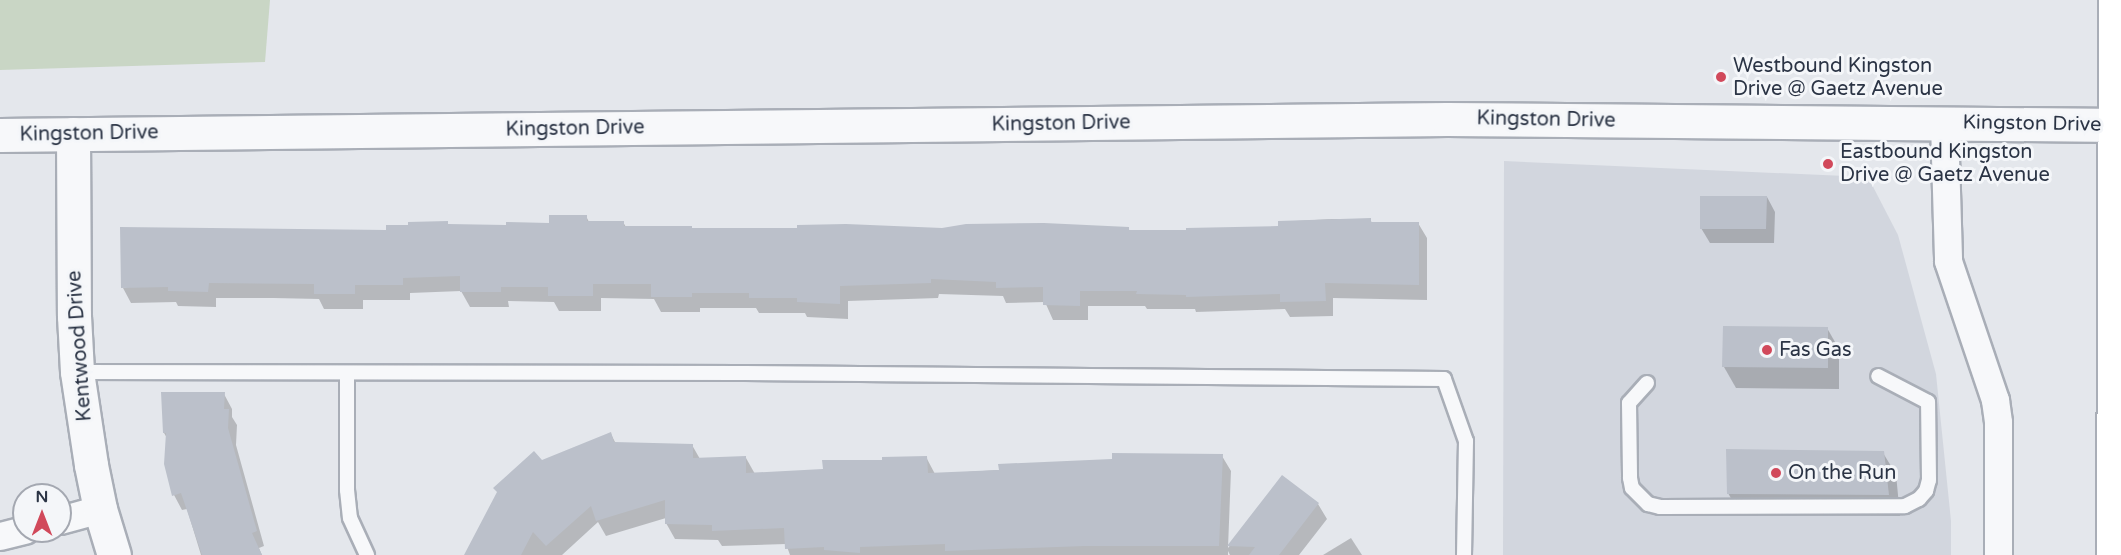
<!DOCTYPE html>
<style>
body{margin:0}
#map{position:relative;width:2121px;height:555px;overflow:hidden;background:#e4e7ec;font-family:"Varela Round",sans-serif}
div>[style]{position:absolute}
.built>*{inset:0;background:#d2d6de}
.green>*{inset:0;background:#c9d6c5}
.shadow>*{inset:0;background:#0003}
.building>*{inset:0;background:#bbc0ca}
.roads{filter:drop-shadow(2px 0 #a9aeb7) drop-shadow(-2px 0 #a9aeb7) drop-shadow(0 2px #a9aeb7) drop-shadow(0 -2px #a9aeb7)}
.service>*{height:14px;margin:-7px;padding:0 7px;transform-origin:7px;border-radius:7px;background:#f7f8fa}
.minor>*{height:27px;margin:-13.5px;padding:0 13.5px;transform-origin:13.5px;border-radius:13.5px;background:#f7f8fa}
.tertiary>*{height:33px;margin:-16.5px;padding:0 16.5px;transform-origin:16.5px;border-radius:16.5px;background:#f7f8fa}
.primary>*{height:33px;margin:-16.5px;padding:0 16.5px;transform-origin:16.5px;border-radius:16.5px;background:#fff}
.dots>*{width:16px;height:16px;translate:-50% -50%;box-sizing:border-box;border:3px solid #f4f6f9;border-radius:50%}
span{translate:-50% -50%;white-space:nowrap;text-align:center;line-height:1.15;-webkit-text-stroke:6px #f4f6f9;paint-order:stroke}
.poi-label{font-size:20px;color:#2b3445}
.left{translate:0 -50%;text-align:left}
.street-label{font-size:20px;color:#2b3445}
.north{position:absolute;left:12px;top:483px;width:60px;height:60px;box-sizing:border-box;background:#f4f6f9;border:2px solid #a4a8b1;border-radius:50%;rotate:0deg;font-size:16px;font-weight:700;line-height:24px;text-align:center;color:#2b3445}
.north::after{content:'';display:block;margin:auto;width:21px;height:27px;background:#d1495b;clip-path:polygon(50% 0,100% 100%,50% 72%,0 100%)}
</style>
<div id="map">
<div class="built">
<i style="clip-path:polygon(1504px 161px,1868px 177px,1898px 235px,1936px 374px,1951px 521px,1951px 555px,1503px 555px)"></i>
</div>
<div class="green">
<i style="clip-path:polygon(0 0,270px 0,265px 62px,0 70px)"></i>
</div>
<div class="shadow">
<i style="clip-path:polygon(1767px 197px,1775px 212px,1774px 243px,1710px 243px,1701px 228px)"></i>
<i style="clip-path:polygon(586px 216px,589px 222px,623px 222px,626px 227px,748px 230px,1128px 228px,1130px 231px,1187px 232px,1280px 228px,1279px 222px,1332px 219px,1370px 219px,1372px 223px,1418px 223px,1427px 238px,1427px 300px,1333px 298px,1333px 316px,1290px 317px,1285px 309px,1196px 312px,1195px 309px,1147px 309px,1145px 306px,1088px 306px,1088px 320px,1053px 320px,1045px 302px,1006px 303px,1003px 296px,939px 294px,938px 298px,848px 301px,848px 319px,807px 317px,805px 313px,759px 313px,756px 308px,700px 308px,700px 312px,661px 312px,654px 299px,601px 298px,601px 311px,559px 311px,554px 302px,508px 301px,509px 307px,470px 307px,461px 291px,410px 293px,410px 300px,363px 300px,363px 309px,324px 309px,319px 299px,273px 298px,216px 298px,216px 307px,178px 306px,176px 302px,131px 303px,123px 288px,387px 231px,448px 225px,550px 225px)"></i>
<i style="clip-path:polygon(1827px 328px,1839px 349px,1839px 389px,1736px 388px,1724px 367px)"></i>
<i style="clip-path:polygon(224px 394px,232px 409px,232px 417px,237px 425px,236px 445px,264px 546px,259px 548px,262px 555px,201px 555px,187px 509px,182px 510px,174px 495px,167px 438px,164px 433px)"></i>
<i style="clip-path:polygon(611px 434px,616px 444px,692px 445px,700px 459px,746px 458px,755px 474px,824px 470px,926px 457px,935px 474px,1222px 456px,1231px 471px,1228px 548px,1283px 477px,1318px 504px,1327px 519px,1299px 555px,1230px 555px,1228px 551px,1228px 555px,790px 555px,786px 544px,722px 546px,718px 540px,675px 539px,666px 523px,666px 518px,606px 536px,598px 522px,562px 555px,466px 555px,542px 462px)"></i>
<i style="clip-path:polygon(1883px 453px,1896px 474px,1900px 516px,1740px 514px,1728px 493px)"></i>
<i style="clip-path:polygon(1351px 538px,1362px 555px,1323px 555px)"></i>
</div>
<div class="building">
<i style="clip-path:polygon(1700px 196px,1767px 196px,1766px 229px,1700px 229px)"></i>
<i style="clip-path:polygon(549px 215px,587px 215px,587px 221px,624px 221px,624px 226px,692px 226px,692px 228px,797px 228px,797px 225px,846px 224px,942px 228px,966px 224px,1044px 223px,1129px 227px,1129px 230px,1186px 230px,1186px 228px,1278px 226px,1278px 221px,1371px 218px,1371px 222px,1419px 222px,1419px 285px,1325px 283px,1326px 301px,1280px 302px,1280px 294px,1186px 297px,1186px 295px,1136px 294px,1137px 291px,1080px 291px,1080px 306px,1043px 305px,1043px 287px,996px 288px,996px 282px,931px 279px,931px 283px,840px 286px,840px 304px,797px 302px,797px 298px,749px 298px,749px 293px,692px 293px,692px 297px,651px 297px,651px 284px,593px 284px,593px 296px,548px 296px,548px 287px,501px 287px,501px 292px,460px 292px,460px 276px,403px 278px,403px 285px,355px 285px,355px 294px,314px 294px,314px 284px,209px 283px,208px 292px,168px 291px,168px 287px,121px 288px,120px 227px,386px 230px,386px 225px,408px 225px,408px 222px,448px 221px,448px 224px,506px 225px,506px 222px,549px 223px)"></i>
<i style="clip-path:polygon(1723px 326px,1828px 327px,1828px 368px,1722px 367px)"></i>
<i style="clip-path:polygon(161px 392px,225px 392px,224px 409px,229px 409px,228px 428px,257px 531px,252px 533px,262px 555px,202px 555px,181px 493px,172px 496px,164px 464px,166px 433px,163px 433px)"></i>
<i style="clip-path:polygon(611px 432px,614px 442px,693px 444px,693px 458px,746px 456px,746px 473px,823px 469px,822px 460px,882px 460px,882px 457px,927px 456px,928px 473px,999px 470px,998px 464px,1112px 459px,1112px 453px,1223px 454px,1219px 546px,1084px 546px,945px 551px,945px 544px,860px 547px,860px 553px,824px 550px,824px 547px,785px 549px,784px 528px,712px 531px,712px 525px,665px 524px,665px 500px,596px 521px,591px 506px,546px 546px,533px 532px,521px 555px,464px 555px,497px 492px,493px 488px,534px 451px,542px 460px)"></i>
<i style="clip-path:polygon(1726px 449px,1884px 451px,1889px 495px,1727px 494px)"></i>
<i style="clip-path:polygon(1282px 475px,1319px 503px,1279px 555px,1249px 555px,1255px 547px,1227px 546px)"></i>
</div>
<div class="roads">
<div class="service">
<i style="left:77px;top:372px;width:668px;rotate:0.09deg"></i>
<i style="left:745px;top:373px;width:699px;rotate:0.49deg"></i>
<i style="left:1444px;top:379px;width:66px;rotate:70.5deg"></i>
<i style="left:1466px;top:441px;width:114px;rotate:91deg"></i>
<i style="left:347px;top:373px;width:117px;rotate:90deg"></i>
<i style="left:347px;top:490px;width:28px;rotate:84deg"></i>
<i style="left:350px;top:518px;width:41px;rotate:65.3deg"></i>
<i style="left:1647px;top:383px;width:27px;rotate:132deg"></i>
<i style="left:1629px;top:403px;width:75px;rotate:89.2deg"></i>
<i style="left:1630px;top:478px;width:10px;rotate:79deg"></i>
<i style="left:1632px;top:488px;width:23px;rotate:45deg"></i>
<i style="left:1648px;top:504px;width:12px;rotate:14deg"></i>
<i style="left:1660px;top:507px;width:245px;rotate:-0.2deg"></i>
<i style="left:1905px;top:506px;width:16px;rotate:-27deg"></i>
<i style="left:1919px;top:499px;width:11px;rotate:-49deg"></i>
<i style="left:1926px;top:491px;width:11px;rotate:-75deg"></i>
<i style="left:1929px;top:480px;width:78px;rotate:-90.7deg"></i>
<i style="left:1928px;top:402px;width:56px;rotate:-152.5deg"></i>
</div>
<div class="minor">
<i style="left:1944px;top:123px;width:138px;rotate:88.3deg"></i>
<i style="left:1948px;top:261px;width:147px;rotate:71.3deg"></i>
<i style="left:1995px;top:400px;width:22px;rotate:82deg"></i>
<i style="left:1998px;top:422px;width:133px;rotate:90deg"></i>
<i style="left:60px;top:520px;width:41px;rotate:-15.4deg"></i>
<i style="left:0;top:536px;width:25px;rotate:-14deg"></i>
</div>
<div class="tertiary">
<i style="left:73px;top:134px;width:182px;rotate:89.7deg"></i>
<i style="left:74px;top:316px;width:56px;rotate:86.9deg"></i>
<i style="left:77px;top:372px;width:94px;rotate:81.4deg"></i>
<i style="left:91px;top:465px;width:45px;rotate:78.4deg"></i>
<i style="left:100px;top:509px;width:48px;rotate:73.1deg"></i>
<i style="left:0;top:135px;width:1447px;rotate:-0.63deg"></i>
<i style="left:1447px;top:119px;width:674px;rotate:0.51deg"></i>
</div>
<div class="primary">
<i style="left:2113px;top:555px;width:555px;rotate:-89.79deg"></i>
</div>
</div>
<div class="dots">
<i style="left:1721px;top:77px;background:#d1495b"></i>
<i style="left:1828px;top:164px;background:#d1495b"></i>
<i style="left:1767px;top:350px;background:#d1495b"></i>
<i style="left:1776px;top:473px;background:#d1495b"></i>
</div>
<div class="poi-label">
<span class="left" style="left:1733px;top:78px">Westbound Kingston<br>Drive @ Gaetz Avenue</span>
<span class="left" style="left:1840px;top:164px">Eastbound Kingston<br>Drive @ Gaetz Avenue</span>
<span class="left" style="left:1779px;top:350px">Fas Gas</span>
<span class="left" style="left:1788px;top:473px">On the Run</span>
</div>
<div class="street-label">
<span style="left:1546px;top:120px;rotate:1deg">Kingston Drive</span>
<span style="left:1061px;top:124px;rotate:-1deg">Kingston Drive</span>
<span style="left:2032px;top:124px;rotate:1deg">Kingston Drive</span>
<span style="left:575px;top:129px;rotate:-1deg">Kingston Drive</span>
<span style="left:89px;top:134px;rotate:-1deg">Kingston Drive</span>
<span style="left:80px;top:346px;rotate:-94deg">Kentwood Drive</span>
</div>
<div class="north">N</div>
</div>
